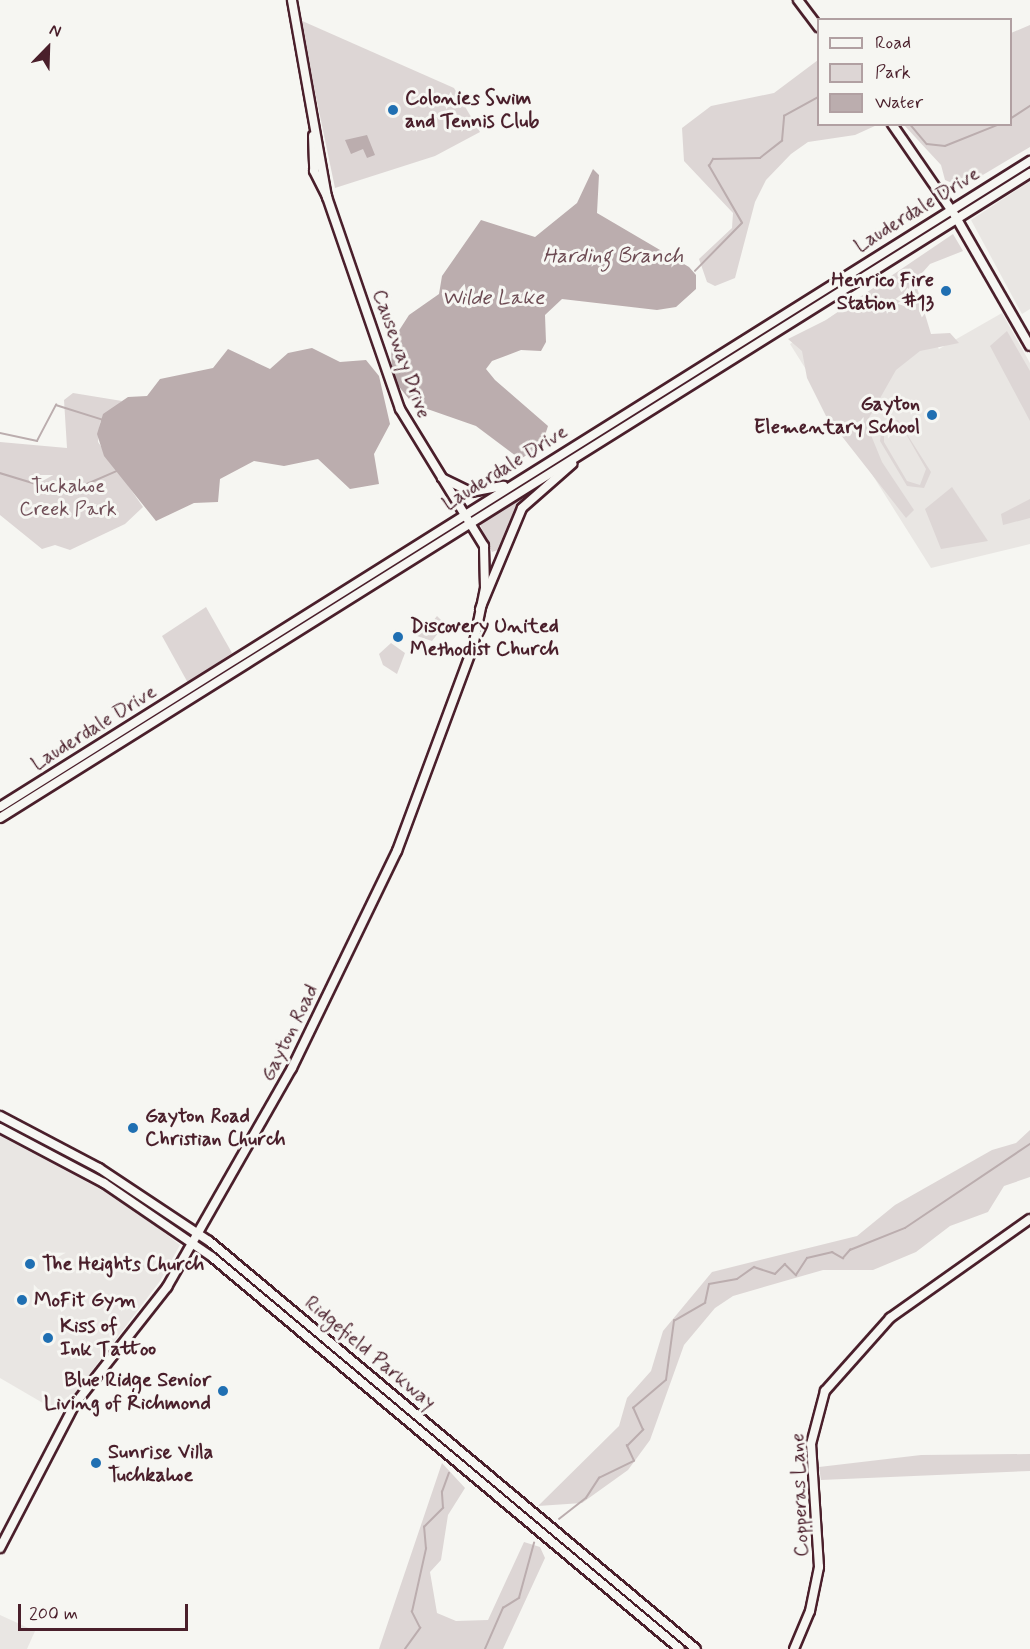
<!DOCTYPE html>
<style>
body{margin:0}
#map{position:relative;width:1030px;height:1649px;overflow:hidden;background:#f6f6f2;font-family:Mynerve,sans-serif}
div>[style]{position:absolute}
.built>*{inset:0;background:#e9e6e3}
.green>*{inset:0;background:#ddd6d5}
.water>*{inset:0;background:#bbadae}
.stream>*{height:1.5px;margin:-0.75px;padding:0 0.75px;transform-origin:0.75px;border-radius:0.75px;background:#bbadae}
.roads{filter:drop-shadow(2px 0 #4a1f2b) drop-shadow(-2px 0 #4a1f2b) drop-shadow(0 2px #4a1f2b) drop-shadow(0 -2px #4a1f2b)}
.tertiary>*{height:8px;margin:-4px;padding:0 4px;transform-origin:4px;border-radius:4px;background:#f6f6f2}
.secondary>*{height:8px;margin:-4px;padding:0 4px;transform-origin:4px;border-radius:4px;background:#f6f6f2}
.dots>*{width:16px;height:16px;translate:-50% -50%;box-sizing:border-box;border:3px solid #f6f6f2;border-radius:50%}
span{translate:-50% -50%;white-space:nowrap;text-align:center;line-height:1.15;-webkit-text-stroke:6px #f6f6f2;paint-order:stroke}
.poi-label{font-size:20px;color:#4a1f2b;font-weight:700}
.left{translate:0 -50%;text-align:left}
.right{translate:-100% -50%;text-align:right}
.street-label{font-size:20px;color:#4a1f2b}
.park-label{font-size:20px;color:#6f4d56}
.water-label{font-size:21px;color:#6c4a52;font-style:italic}
.legend{position:absolute;left:817px;top:18px;width:195px;height:108px;box-sizing:border-box;background:#f6f6f2;border:2px solid #b1a0a2;margin:0;padding:8px 10px;list-style:none;font-size:18px;color:#4a1f2b}
.legend li{display:flex;align-items:center;gap:12px;height:30px}
.legend b{width:30px;border:2px solid #b1a0a2}
.north{position:absolute;left:18px;top:18px;width:60px;height:60px;-webkit-text-stroke:4px #f6f6f2;paint-order:stroke;rotate:23deg;font-size:16px;font-weight:700;line-height:24px;text-align:center;color:#4a1f2b}
.north::after{content:'';display:block;margin:auto;width:21px;height:27px;background:#4a1f2b;clip-path:polygon(50% 0,100% 100%,50% 72%,0 100%)}
.scale{position:absolute;left:18px;top:1604px;width:170px;height:27px;box-sizing:border-box;border:3px solid #4a1f2b;border-top:0;padding-left:8px;font-size:18px;line-height:21px;white-space:nowrap;color:#4a1f2b;-webkit-text-stroke:4px #f6f6f2;paint-order:stroke}
</style>
<div id="map">
<div class="built">
<i style="clip-path:polygon(1030px 181px,1030px 309px,1022px 314px,971px 220px)"></i>
<i style="clip-path:polygon(897px 273px,939px 349px,1002px 313px,1030px 363px,1030px 544px,931px 568px,790px 344px)"></i>
<i style="clip-path:polygon(0 1133px,122px 1199px,180px 1245px,160px 1281px,60px 1413px,0 1378px)"></i>
<i style="clip-path:polygon(0 1615px,35px 1631px,27px 1649px,0 1649px)"></i>
</div>
<div class="green">
<i style="clip-path:polygon(300px 20px,454px 88px,480px 132px,435px 156px,335px 188px)"></i>
<i style="clip-path:polygon(1030px 25px,1030px 147px,971px 182px,959px 186px,945px 180px,941px 165px,904px 125px,1010px 124px,1011px 33px)"></i>
<i style="clip-path:polygon(818px 60px,818px 124px,877px 125px,855px 135px,808px 142px,791px 154px,766px 180px,755px 202px,735px 278px,715px 286px,707px 282px,699px 259px,732px 228px,733px 213px,684px 161px,682px 128px,711px 106px,774px 93px)"></i>
<i style="clip-path:polygon(953px 234px,963px 251px,930px 264px,915px 281px,931px 334px,950px 333px,959px 343px,920px 351px,896px 370px,866px 423px,882px 462px,914px 510px,906px 518px,826px 416px,807px 378px,802px 351px,788px 339px,826px 320px)"></i>
<i style="clip-path:polygon(1007px 331px,1030px 371px,1030px 421px,990px 346px)"></i>
<i style="clip-path:polygon(73px 393px,122px 401px,100px 422px,98px 442px,143px 507px,125px 524px,70px 550px,55px 545px,42px 549px,0 515px,0 442px,67px 448px,64px 400px)"></i>
<i style="clip-path:polygon(evenodd,898px 420px,931px 472px,924px 488px,907px 486px,880px 441px,882px 424px,898px 420px,892px 423px,902px 427px,926px 469px,920px 485px,907px 481px,884px 442px,884px 429px,892px 423px)"></i>
<i style="clip-path:polygon(952px 487px,988px 541px,941px 549px,925px 509px)"></i>
<i style="clip-path:polygon(534px 488px,498px 550px,492px 552px,479px 522px)"></i>
<i style="clip-path:polygon(1030px 499px,1030px 518px,1003px 525px,1001px 514px)"></i>
<i style="clip-path:polygon(206px 607px,232px 653px,188px 683px,162px 636px)"></i>
<i style="clip-path:polygon(437px 616px,445px 624px,432px 641px,414px 635px,426px 630px)"></i>
<i style="clip-path:polygon(391px 643px,405px 653px,397px 674px,383px 665px,379px 654px)"></i>
<i style="clip-path:polygon(1030px 1130px,1030px 1177px,1004px 1186px,988px 1212px,950px 1226px,916px 1252px,873px 1270px,823px 1270px,733px 1296px,715px 1308px,684px 1345px,650px 1440px,628px 1470px,582px 1503px,538px 1506px,619px 1426px,627px 1398px,651px 1371px,663px 1331px,712px 1272px,857px 1236px,895px 1205px,992px 1150px,1016px 1143px)"></i>
<i style="clip-path:polygon(1030px 1454px,1030px 1471px,821px 1480px,819px 1467px,921px 1455px)"></i>
<i style="clip-path:polygon(442px 1463px,465px 1488px,448px 1515px,441px 1560px,430px 1572px,437px 1613px,456px 1621px,488px 1620px,524px 1542px,540px 1547px,545px 1558px,503px 1649px,379px 1649px)"></i>
</div>
<div class="water">
<i style="clip-path:polygon(367px 135px,375px 155px,367px 158px,363px 149px,351px 154px,345px 140px)"></i>
<i style="clip-path:polygon(593px 169px,599px 175px,597px 213px,689px 267px,696px 275px,696px 289px,676px 307px,657px 310px,562px 299px,545px 315px,546px 342px,541px 351px,521px 350px,492px 361px,486px 369px,495px 380px,548px 426px,541px 447px,520px 459px,476px 426px,413px 404px,392px 378px,391px 343px,409px 315px,439px 294px,442px 276px,481px 220px,535px 237px,577px 203px)"></i>
<i style="clip-path:polygon(312px 348px,340px 362px,366px 360px,379px 376px,390px 424px,374px 454px,379px 484px,350px 489px,318px 459px,284px 466px,254px 461px,220px 479px,218px 502px,194px 503px,156px 521px,104px 456px,97px 434px,103px 414px,128px 397px,147px 396px,160px 379px,213px 368px,228px 349px,270px 369px,288px 353px)"></i>
</div>
<div class="stream">
<i style="left:1010px;top:119px;width:24px;rotate:-33deg"></i>
<i style="left:910px;top:124px;width:26px;rotate:50deg"></i>
<i style="left:927px;top:144px;width:18px;rotate:6deg"></i>
<i style="left:945px;top:146px;width:59px;rotate:-21.8deg"></i>
<i style="left:695px;top:271px;width:67px;rotate:-45.6deg"></i>
<i style="left:742px;top:223px;width:66px;rotate:-120.1deg"></i>
<i style="left:709px;top:166px;width:8px;rotate:-60deg"></i>
<i style="left:713px;top:159px;width:47px;rotate:-1.2deg"></i>
<i style="left:760px;top:158px;width:28px;rotate:-38deg"></i>
<i style="left:782px;top:141px;width:25px;rotate:-85deg"></i>
<i style="left:784px;top:116px;width:39px;rotate:-29deg"></i>
<i style="left:0;top:433px;width:38px;rotate:12deg"></i>
<i style="left:37px;top:441px;width:41px;rotate:-62.2deg"></i>
<i style="left:56px;top:405px;width:50px;rotate:17.4deg"></i>
<i style="left:0;top:473px;width:39px;rotate:17deg"></i>
<i style="left:37px;top:484px;width:43px;rotate:4deg"></i>
<i style="left:80px;top:487px;width:40px;rotate:-23.4deg"></i>
<i style="left:559px;top:1519px;width:34px;rotate:-38deg"></i>
<i style="left:586px;top:1498px;width:24px;rotate:-57deg"></i>
<i style="left:599px;top:1478px;width:39px;rotate:-26deg"></i>
<i style="left:634px;top:1461px;width:17px;rotate:-115deg"></i>
<i style="left:627px;top:1446px;width:23px;rotate:-45deg"></i>
<i style="left:643px;top:1430px;width:24px;rotate:-114deg"></i>
<i style="left:633px;top:1408px;width:43px;rotate:-40.3deg"></i>
<i style="left:666px;top:1380px;width:60px;rotate:-82.3deg"></i>
<i style="left:674px;top:1321px;width:36px;rotate:-30deg"></i>
<i style="left:705px;top:1303px;width:19px;rotate:-78deg"></i>
<i style="left:709px;top:1284px;width:28px;rotate:-10deg"></i>
<i style="left:737px;top:1279px;width:21px;rotate:-35deg"></i>
<i style="left:754px;top:1267px;width:22px;rotate:18deg"></i>
<i style="left:775px;top:1274px;width:14px;rotate:-45deg"></i>
<i style="left:785px;top:1264px;width:16px;rotate:45deg"></i>
<i style="left:796px;top:1275px;width:20px;rotate:-57deg"></i>
<i style="left:807px;top:1258px;width:26px;rotate:-13deg"></i>
<i style="left:832px;top:1252px;width:13px;rotate:29deg"></i>
<i style="left:843px;top:1258px;width:11px;rotate:-49deg"></i>
<i style="left:850px;top:1250px;width:59px;rotate:-21.8deg"></i>
<i style="left:905px;top:1228px;width:151px;rotate:-33.9deg"></i>
<i style="left:405px;top:1649px;width:26px;rotate:-54deg"></i>
<i style="left:420px;top:1628px;width:18px;rotate:-117deg"></i>
<i style="left:412px;top:1612px;width:65px;rotate:-77.5deg"></i>
<i style="left:426px;top:1549px;width:22px;rotate:-95deg"></i>
<i style="left:424px;top:1527px;width:27px;rotate:-45deg"></i>
<i style="left:443px;top:1508px;width:16px;rotate:-94deg"></i>
<i style="left:442px;top:1492px;width:20px;rotate:-70deg"></i>
<i style="left:485px;top:1649px;width:45px;rotate:-66.3deg"></i>
<i style="left:503px;top:1608px;width:19px;rotate:-32deg"></i>
<i style="left:519px;top:1598px;width:57px;rotate:-74.7deg"></i>
</div>
<div class="roads">
<div class="tertiary">
<i style="left:798px;top:0;width:34px;rotate:53deg"></i>
<i style="left:892px;top:124px;width:102px;rotate:55.4deg"></i>
<i style="left:313px;top:136px;width:35px;rotate:88deg"></i>
<i style="left:314px;top:171px;width:29px;rotate:63deg"></i>
<i style="left:0;top:1548px;width:162px;rotate:-62.5deg"></i>
<i style="left:75px;top:1404px;width:149px;rotate:-51.8deg"></i>
<i style="left:167px;top:1287px;width:252px;rotate:-60.3deg"></i>
<i style="left:292px;top:1068px;width:241px;rotate:-64.2deg"></i>
<i style="left:397px;top:851px;width:218px;rotate:-69.6deg"></i>
<i style="left:473px;top:647px;width:60px;rotate:-78.5deg"></i>
<i style="left:485px;top:588px;width:42px;rotate:-91.4deg"></i>
<i style="left:484px;top:546px;width:161px;rotate:-121.5deg"></i>
<i style="left:400px;top:409px;width:224px;rotate:-109deg"></i>
<i style="left:327px;top:197px;width:200px;rotate:-100.1deg"></i>
<i style="left:794px;top:1649px;width:41px;rotate:-67.2deg"></i>
<i style="left:810px;top:1611px;width:45px;rotate:-78.4deg"></i>
<i style="left:819px;top:1567px;width:123px;rotate:-93.7deg"></i>
<i style="left:811px;top:1444px;width:55px;rotate:-75.2deg"></i>
<i style="left:825px;top:1391px;width:98px;rotate:-48.3deg"></i>
<i style="left:890px;top:1318px;width:171px;rotate:-35.3deg"></i>
</div>
<div class="secondary">
<i style="left:954px;top:214px;width:152px;rotate:60.1deg"></i>
<i style="left:442px;top:478px;width:32px;rotate:26deg"></i>
<i style="left:471px;top:492px;width:33px;rotate:-11deg"></i>
<i style="left:480px;top:609px;width:109px;rotate:-67.4deg"></i>
<i style="left:522px;top:508px;width:67px;rotate:-41.3deg"></i>
<i style="left:0;top:807px;width:1216px;rotate:-32.1deg"></i>
<i style="left:0;top:818px;width:1215px;rotate:-32.06deg"></i>
<i style="left:0;top:1116px;width:112px;rotate:27.7deg"></i>
<i style="left:99px;top:1168px;width:132px;rotate:33.6deg"></i>
<i style="left:209px;top:1241px;width:635px;rotate:39.96deg"></i>
<i style="left:0;top:1128px;width:118px;rotate:27.9deg"></i>
<i style="left:104px;top:1183px;width:131px;rotate:34.4deg"></i>
<i style="left:212px;top:1257px;width:610px;rotate:39.95deg"></i>
</div>
</div>
<div class="dots">
<i style="left:393px;top:110px;background:#1f6fb2"></i>
<i style="left:946px;top:291px;background:#1f6fb2"></i>
<i style="left:932px;top:415px;background:#1f6fb2"></i>
<i style="left:398px;top:637px;background:#1f6fb2"></i>
<i style="left:133px;top:1128px;background:#1f6fb2"></i>
<i style="left:30px;top:1264px;background:#1f6fb2"></i>
<i style="left:22px;top:1300px;background:#1f6fb2"></i>
<i style="left:48px;top:1338px;background:#1f6fb2"></i>
<i style="left:223px;top:1391px;background:#1f6fb2"></i>
<i style="left:96px;top:1463px;background:#1f6fb2"></i>
</div>
<div class="poi-label">
<span class="left" style="left:405px;top:110px">Colonies Swim<br>and Tennis Club</span>
<span class="right" style="left:934px;top:292px">Henrico Fire<br>Station #13</span>
<span class="right" style="left:920px;top:416px">Gayton<br>Elementary School</span>
<span class="left" style="left:410px;top:638px">Discovery United<br>Methodist Church</span>
<span class="left" style="left:145px;top:1128px">Gayton Road<br>Christian Church</span>
<span class="left" style="left:42px;top:1264px">The Heights Church</span>
<span class="left" style="left:34px;top:1300px">MoFit Gym</span>
<span class="left" style="left:60px;top:1338px">Kiss of<br>Ink Tattoo</span>
<span class="right" style="left:211px;top:1392px">Blue Ridge Senior<br>Living of Richmond</span>
<span class="left" style="left:108px;top:1464px">Sunrise Villa<br>Tuchkahoe</span>
</div>
<div class="street-label">
<span style="left:917px;top:210px;rotate:-32deg">Lauderdale Drive</span>
<span style="left:401px;top:354px;rotate:70deg">Causeway Drive</span>
<span style="left:505px;top:468px;rotate:-32deg">Lauderdale Drive</span>
<span style="left:94px;top:728px;rotate:-32deg">Lauderdale Drive</span>
<span style="left:290px;top:1033px;rotate:-64deg">Gayton Road</span>
<span style="left:370px;top:1353px;rotate:40deg">Ridgefield Parkway</span>
<span style="left:800px;top:1495px;rotate:-92deg">Copperas Lane</span>
</div>
<div class="park-label">
<span style="left:68px;top:498px">Tuckahoe<br>Creek Park</span>
</div>
<div class="water-label">
<span style="left:613px;top:256px">Harding Branch</span>
<span style="left:493px;top:298px">Wilde Lake</span>
</div>
<ul class="legend">
<li><b style="height:8px;background:#f6f6f2"></b>Road</li>
<li><b style="height:16px;background:#ddd6d5"></b>Park</li>
<li><b style="height:16px;background:#bbadae"></b>Water</li>
</ul>
<div class="north">N</div>
<div class="scale">200 m</div>
</div>
